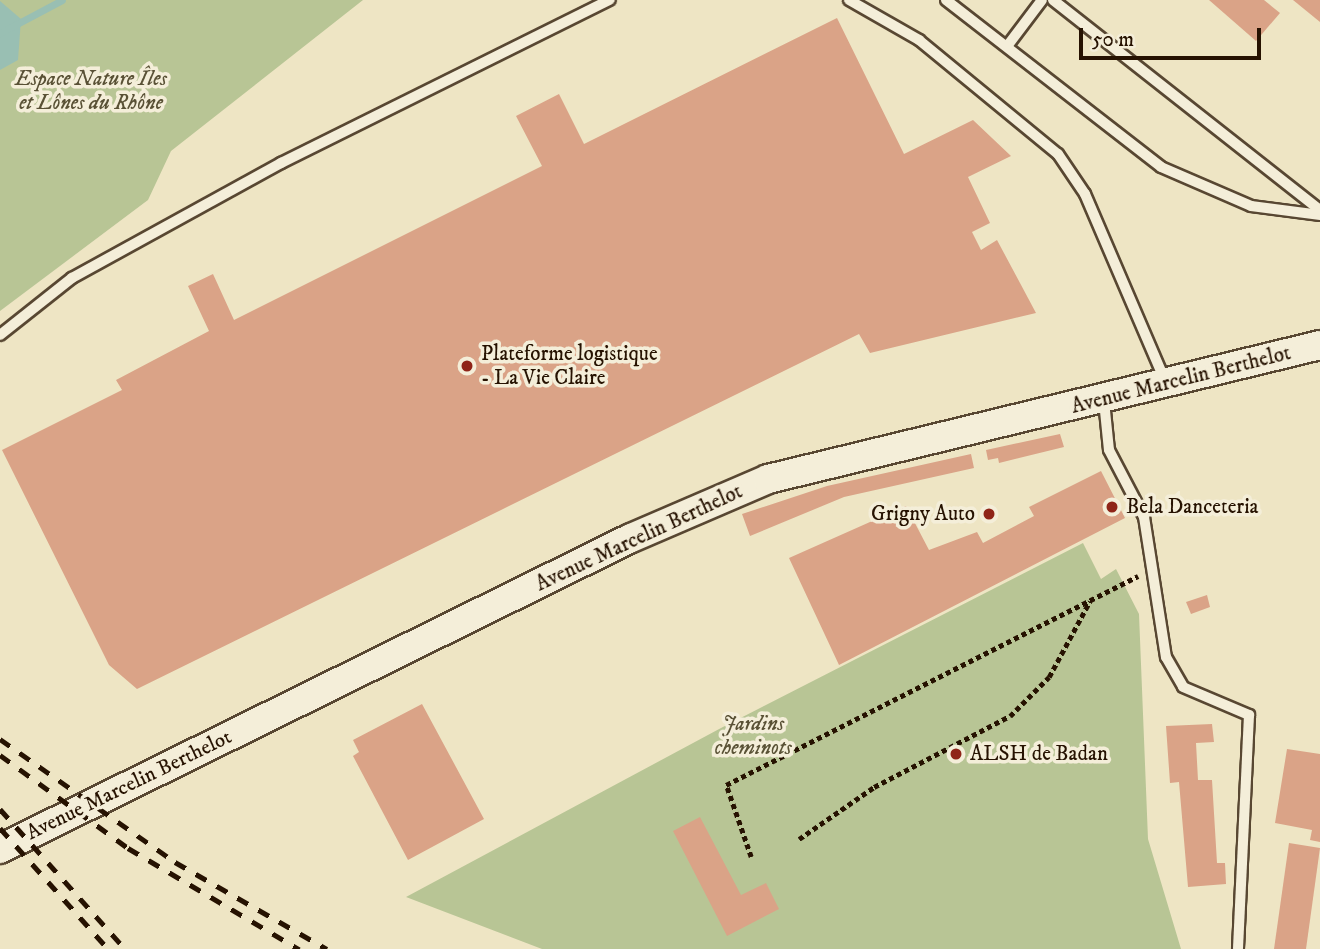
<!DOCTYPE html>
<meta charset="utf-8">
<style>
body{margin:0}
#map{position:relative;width:1320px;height:949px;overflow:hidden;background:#eee5c4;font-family:"IM FELL DW Pica",serif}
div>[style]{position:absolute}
.green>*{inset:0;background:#b8c595}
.water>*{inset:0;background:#99bfb3}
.stream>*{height:7px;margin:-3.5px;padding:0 3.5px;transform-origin:3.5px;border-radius:3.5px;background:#99bfb3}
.building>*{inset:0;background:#daa387}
.path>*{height:4.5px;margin-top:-2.25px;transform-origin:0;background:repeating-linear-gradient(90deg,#261201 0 5px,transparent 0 8.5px)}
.roads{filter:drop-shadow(2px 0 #584732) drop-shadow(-2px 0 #584732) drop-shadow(0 2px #584732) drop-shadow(0 -2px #584732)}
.lane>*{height:10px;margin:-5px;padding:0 5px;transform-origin:5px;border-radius:5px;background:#f4eed9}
.secondary>*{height:28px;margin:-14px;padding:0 14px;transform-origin:14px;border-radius:14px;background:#f4eed9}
.rail>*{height:5px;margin-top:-2.5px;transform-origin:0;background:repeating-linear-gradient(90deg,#261201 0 12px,transparent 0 24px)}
.dots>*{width:19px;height:19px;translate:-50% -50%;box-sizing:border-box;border:4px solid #f4eed9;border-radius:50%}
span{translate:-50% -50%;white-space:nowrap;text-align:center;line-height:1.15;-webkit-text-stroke:7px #f4eed9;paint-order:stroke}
.park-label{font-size:21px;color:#595135;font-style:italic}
.poi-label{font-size:21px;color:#261201}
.left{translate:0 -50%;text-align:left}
.right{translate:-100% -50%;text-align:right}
.street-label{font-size:21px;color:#261201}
.scale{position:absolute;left:1079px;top:28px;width:182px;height:32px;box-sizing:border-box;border:4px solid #261201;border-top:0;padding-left:9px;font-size:21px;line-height:24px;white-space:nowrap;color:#261201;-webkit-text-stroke:5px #f4eed9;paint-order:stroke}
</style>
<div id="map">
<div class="green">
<i style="clip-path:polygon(0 0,363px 0,171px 151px,148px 200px,0 311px)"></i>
<i style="clip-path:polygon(1083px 543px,1101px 579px,1116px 569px,1139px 614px,1148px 839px,1181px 949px,542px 949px,406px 897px,721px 728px)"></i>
</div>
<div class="water">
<i style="clip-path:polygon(0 1px,21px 19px,18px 60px,0 70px)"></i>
</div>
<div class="stream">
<i style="left:0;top:33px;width:70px;rotate:-28deg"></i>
</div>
<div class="building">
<i style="clip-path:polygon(1209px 0,1264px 0,1280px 13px,1256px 41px)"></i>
<i style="clip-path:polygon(1293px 0,1320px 0,1320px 22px)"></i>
<i style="clip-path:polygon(837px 18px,904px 154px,973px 120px,1011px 156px,968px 177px,990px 223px,972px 232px,981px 250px,997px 240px,1036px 313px,870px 353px,859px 334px,137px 689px,109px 665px,2px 450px,122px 390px,116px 380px,209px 331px,188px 286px,213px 274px,234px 320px,542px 166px,516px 116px,559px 94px,584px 144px)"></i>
<i style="clip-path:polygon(1060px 434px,1064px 447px,999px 463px,998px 458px,988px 460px,986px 450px)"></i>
<i style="clip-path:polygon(971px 454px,974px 468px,844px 497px,750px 536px,742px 514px,827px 486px)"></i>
<i style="clip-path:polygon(1101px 471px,1125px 518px,839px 665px,789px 558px,906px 506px,929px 550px,977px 532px,983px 543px,1034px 516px,1029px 507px)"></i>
<i style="clip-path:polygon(1207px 595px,1210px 607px,1191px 614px,1186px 602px)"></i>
<i style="clip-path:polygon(422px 704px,484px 819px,408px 860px,353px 756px,359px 752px,353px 740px)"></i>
<i style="clip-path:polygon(1212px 724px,1214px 742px,1196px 743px,1198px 780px,1212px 780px,1217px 863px,1225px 863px,1226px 884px,1188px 887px,1179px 782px,1170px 783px,1166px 726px)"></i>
<i style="clip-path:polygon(1287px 749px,1320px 754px,1320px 842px,1310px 840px,1312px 830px,1275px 823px)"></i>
<i style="clip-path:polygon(700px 817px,741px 895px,766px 883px,779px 909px,727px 936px,673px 831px)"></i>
<i style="clip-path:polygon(1289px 843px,1320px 848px,1306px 949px,1274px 949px)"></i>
</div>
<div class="path">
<i style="left:799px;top:839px;width:91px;rotate:-34.7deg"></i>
<i style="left:874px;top:787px;width:153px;rotate:-27.6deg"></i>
<i style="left:1010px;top:716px;width:55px;rotate:-45deg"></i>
<i style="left:1049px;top:677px;width:86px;rotate:-61.7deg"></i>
<i style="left:751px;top:857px;width:76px;rotate:-109.1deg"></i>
<i style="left:726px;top:785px;width:462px;rotate:-26.9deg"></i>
</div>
<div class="roads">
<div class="lane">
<i style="left:849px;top:0;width:81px;rotate:29.7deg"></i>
<i style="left:919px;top:40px;width:180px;rotate:39.4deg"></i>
<i style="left:1058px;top:154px;width:48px;rotate:56deg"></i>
<i style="left:1085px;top:194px;width:203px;rotate:66.8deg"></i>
<i style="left:946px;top:0;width:272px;rotate:37.8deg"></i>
<i style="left:1161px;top:167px;width:98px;rotate:23.4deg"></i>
<i style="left:1251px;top:206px;width:70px;rotate:7.4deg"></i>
<i style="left:1053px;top:0;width:340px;rotate:38.2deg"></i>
<i style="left:1008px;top:45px;width:56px;rotate:-52.9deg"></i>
<i style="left:0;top:335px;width:92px;rotate:-38.4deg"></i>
<i style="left:72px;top:278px;width:239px;rotate:-28.8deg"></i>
<i style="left:281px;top:163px;width:367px;rotate:-26.4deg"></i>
<i style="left:1104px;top:401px;width:49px;rotate:84.2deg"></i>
<i style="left:1109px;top:450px;width:76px;rotate:62.4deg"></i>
<i style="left:1144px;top:517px;width:142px;rotate:81.1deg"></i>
<i style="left:1166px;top:657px;width:34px;rotate:60deg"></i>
<i style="left:1183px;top:687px;width:72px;rotate:23deg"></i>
<i style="left:1249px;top:715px;width:234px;rotate:92.7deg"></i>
</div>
<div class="secondary">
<i style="left:0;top:849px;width:703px;rotate:-26.24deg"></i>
<i style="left:631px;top:538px;width:149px;rotate:-23.3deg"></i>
<i style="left:768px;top:479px;width:568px;rotate:-13.64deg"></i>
</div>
</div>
<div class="rail">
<i style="left:0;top:739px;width:214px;rotate:35.1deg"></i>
<i style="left:175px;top:862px;width:175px;rotate:29.8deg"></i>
<i style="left:0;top:755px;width:158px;rotate:36deg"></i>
<i style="left:128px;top:848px;width:199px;rotate:30.6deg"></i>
<i style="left:0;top:809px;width:188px;rotate:48.2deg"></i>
<i style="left:0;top:828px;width:162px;rotate:48.2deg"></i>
</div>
<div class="dots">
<i style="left:467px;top:366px;background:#8f2418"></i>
<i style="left:1112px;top:507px;background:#8f2418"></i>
<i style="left:989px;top:514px;background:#8f2418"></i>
<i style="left:956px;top:754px;background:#8f2418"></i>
</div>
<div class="park-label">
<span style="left:91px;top:91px">Espace Nature Îles<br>et Lônes du Rhône</span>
<span style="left:753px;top:736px">Jardins<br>cheminots</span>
</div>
<div class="poi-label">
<span class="left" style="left:481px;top:366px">Plateforme logistique<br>- La Vie Claire</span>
<span class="left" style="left:1126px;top:507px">Bela Danceteria</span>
<span class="right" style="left:975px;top:514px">Grigny Auto</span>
<span class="left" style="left:970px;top:754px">ALSH de Badan</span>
</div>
<div class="street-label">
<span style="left:1181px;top:380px;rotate:-14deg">Avenue Marcelin Berthelot</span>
<span style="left:639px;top:538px;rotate:-25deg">Avenue Marcelin Berthelot</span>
<span style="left:129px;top:785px;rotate:-26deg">Avenue Marcelin Berthelot</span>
</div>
<div class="scale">50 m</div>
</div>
